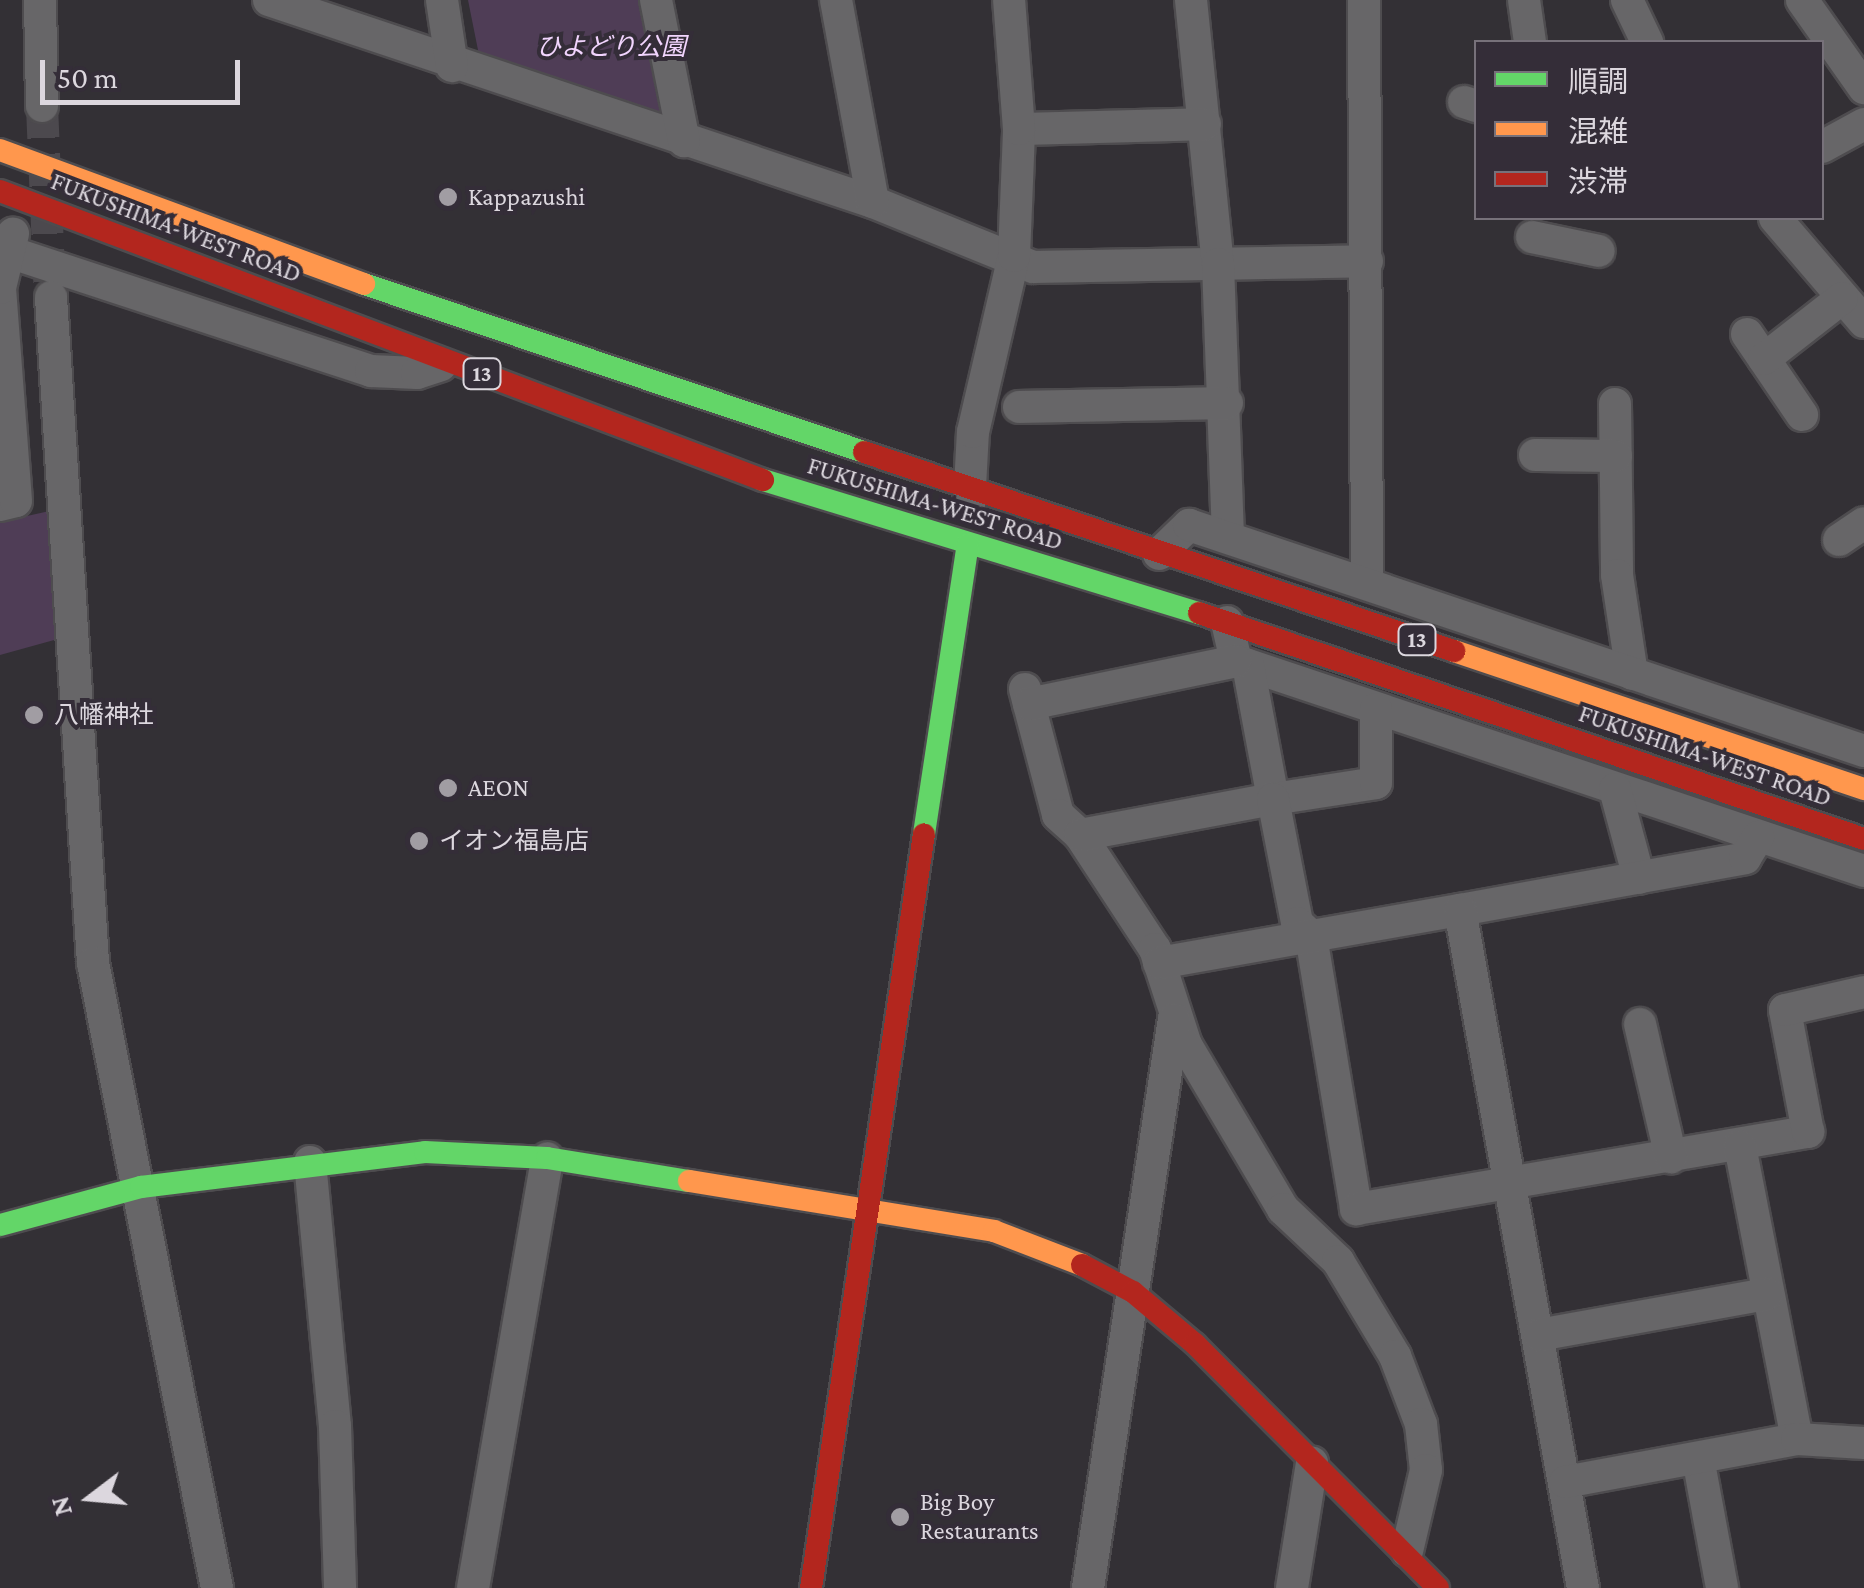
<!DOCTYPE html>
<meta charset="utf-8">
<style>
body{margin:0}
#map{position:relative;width:1864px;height:1588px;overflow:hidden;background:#333035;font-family:"Crimson Pro","Noto Sans JP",serif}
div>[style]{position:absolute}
.green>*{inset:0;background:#4f3d56}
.street-tunnel>*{height:32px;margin-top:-16px;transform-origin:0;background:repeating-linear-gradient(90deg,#4c494e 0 32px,transparent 0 48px)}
.roads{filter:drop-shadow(2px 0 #4e4c4f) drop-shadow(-2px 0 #4e4c4f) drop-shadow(0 2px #4e4c4f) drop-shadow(0 -2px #4e4c4f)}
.street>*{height:32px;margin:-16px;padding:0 16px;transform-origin:16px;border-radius:16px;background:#676668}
.fast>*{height:22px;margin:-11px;padding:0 11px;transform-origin:11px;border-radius:11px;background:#63d668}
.slow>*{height:22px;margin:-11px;padding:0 11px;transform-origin:11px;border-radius:11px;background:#ff974d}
.jam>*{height:22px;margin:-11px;padding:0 11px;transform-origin:11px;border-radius:11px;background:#b3261e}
.dots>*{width:28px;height:28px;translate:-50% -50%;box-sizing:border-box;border:5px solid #342d38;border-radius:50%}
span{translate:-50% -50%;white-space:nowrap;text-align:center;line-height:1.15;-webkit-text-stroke:8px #342d38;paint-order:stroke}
.shield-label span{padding:2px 8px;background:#342d38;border:2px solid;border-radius:8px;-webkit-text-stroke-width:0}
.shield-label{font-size:22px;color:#dcd7de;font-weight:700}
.park-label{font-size:25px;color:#f2d5fe;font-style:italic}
.poi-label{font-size:25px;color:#dcd7de}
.left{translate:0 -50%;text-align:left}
.street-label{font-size:25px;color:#dcd7de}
.legend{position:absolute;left:1474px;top:40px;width:350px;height:180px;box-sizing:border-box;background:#342d38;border:2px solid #77717a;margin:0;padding:12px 18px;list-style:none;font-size:30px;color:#dcd7de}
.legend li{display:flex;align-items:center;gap:20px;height:50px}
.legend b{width:50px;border:2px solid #77717a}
.north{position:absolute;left:40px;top:1448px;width:100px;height:100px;-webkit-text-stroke:8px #342d38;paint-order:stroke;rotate:254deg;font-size:28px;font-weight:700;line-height:40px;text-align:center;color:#dcd7de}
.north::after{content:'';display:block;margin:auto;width:35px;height:45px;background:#dcd7de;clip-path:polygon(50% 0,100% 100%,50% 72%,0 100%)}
.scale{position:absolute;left:40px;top:60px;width:200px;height:45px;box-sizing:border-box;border:5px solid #dcd7de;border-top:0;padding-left:12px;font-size:30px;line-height:35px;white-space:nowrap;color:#dcd7de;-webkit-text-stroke:8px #342d38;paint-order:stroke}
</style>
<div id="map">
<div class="green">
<i style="clip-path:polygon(468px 0,651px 0,674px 116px,479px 55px)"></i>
<i style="clip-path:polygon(54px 510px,65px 637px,0 655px,0 522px)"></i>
</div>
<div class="street-tunnel">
<i style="left:42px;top:106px;width:187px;rotate:87.6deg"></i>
</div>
<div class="roads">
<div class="street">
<i style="left:40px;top:0;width:106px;rotate:88.9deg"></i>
<i style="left:269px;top:0;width:637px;rotate:18.49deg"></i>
<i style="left:873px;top:202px;width:173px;rotate:22.1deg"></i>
<i style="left:1033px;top:267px;width:334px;rotate:-1deg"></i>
<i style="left:442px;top:0;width:67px;rotate:81.4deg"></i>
<i style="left:656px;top:0;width:144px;rotate:78.8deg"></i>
<i style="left:836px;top:0;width:205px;rotate:79.6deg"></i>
<i style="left:1191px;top:0;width:265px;rotate:84.2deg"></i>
<i style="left:1218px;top:264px;width:273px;rotate:87.9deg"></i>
<i style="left:1364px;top:0;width:582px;rotate:89.7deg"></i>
<i style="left:1524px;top:0;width:42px;rotate:81.9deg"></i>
<i style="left:1627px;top:0;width:47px;rotate:64.5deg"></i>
<i style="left:1802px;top:0;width:108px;rotate:54.8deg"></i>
<i style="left:1464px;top:102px;width:13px;rotate:18deg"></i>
<i style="left:1019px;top:129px;width:186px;rotate:-1.5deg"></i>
<i style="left:1822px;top:147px;width:48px;rotate:-28.7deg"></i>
<i style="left:1775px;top:218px;width:137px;rotate:49.4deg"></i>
<i style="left:1532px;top:237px;width:68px;rotate:11.8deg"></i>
<i style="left:0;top:249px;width:391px;rotate:18.2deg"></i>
<i style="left:371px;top:371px;width:46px;rotate:2.5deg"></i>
<i style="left:417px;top:373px;width:25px;rotate:-18deg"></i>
<i style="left:51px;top:297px;width:667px;rotate:86.39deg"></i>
<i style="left:93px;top:963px;width:637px;rotate:78.78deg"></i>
<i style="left:1747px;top:334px;width:98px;rotate:55.8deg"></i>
<i style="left:1764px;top:359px;width:99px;rotate:-38deg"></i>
<i style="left:1615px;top:404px;width:171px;rotate:89.3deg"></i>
<i style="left:1617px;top:575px;width:100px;rotate:81.4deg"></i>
<i style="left:1019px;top:407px;width:208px;rotate:-1.1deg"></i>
<i style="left:1535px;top:455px;width:81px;rotate:0.7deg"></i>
<i style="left:0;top:505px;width:16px;rotate:-14deg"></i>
<i style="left:16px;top:501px;width:214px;rotate:-94.3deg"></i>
<i style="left:0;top:288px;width:56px;rotate:-76.5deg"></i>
<i style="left:969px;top:505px;width:73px;rotate:-86.9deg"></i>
<i style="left:973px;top:432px;width:181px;rotate:-76.9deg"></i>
<i style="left:1014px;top:256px;width:127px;rotate:-87.7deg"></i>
<i style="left:1019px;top:129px;width:129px;rotate:-94.4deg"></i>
<i style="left:1839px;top:540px;width:30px;rotate:-34deg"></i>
<i style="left:1159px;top:554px;width:42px;rotate:-44deg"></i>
<i style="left:1189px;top:525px;width:712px;rotate:18.51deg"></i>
<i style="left:1227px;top:622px;width:40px;rotate:77deg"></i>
<i style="left:1236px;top:661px;width:662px;rotate:18.49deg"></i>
<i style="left:1248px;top:665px;width:136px;rotate:79.4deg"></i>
<i style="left:1273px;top:799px;width:104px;rotate:-8.8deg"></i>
<i style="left:1376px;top:783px;width:74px;rotate:-90deg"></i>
<i style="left:1025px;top:689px;width:130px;rotate:75.3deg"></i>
<i style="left:1058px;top:815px;width:30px;rotate:42deg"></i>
<i style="left:1080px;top:835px;width:136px;rotate:56.7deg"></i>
<i style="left:1155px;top:949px;width:101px;rotate:72.1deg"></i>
<i style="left:1186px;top:1045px;width:191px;rotate:59.4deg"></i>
<i style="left:1283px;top:1209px;width:76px;rotate:43.4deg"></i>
<i style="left:1338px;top:1261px;width:111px;rotate:59deg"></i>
<i style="left:1395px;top:1356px;width:73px;rotate:69.1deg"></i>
<i style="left:1421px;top:1424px;width:46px;rotate:83.8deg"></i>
<i style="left:1426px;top:1470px;width:83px;rotate:103.2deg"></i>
<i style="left:1029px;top:704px;width:211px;rotate:-11.7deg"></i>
<i style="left:1615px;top:789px;width:92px;rotate:74.9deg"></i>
<i style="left:1080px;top:835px;width:196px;rotate:-10.6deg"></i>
<i style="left:1273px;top:799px;width:126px;rotate:79deg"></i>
<i style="left:1297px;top:923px;width:19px;rotate:43deg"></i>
<i style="left:1311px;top:936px;width:277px;rotate:80.6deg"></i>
<i style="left:1356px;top:1209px;width:459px;rotate:-9.7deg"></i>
<i style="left:1808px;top:1132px;width:124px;rotate:-100.7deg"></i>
<i style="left:1785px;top:1010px;width:81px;rotate:-12.8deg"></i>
<i style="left:1460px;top:910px;width:290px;rotate:-10.3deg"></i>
<i style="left:1745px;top:858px;width:25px;rotate:-58deg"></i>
<i style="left:1159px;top:963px;width:306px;rotate:-10deg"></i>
<i style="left:1460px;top:910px;width:689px;rotate:79.72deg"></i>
<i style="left:1640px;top:1024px;width:137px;rotate:76.9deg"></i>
<i style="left:1740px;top:1146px;width:298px;rotate:79deg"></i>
<i style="left:310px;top:1162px;width:265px;rotate:84.6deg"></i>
<i style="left:335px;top:1426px;width:162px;rotate:88.2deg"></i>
<i style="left:1539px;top:1335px;width:232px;rotate:-10.2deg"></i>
<i style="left:1698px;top:1458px;width:132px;rotate:79.5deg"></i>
<i style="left:1565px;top:1482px;width:236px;rotate:-10.5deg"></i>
<i style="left:1797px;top:1439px;width:67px;rotate:3.4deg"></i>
<i style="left:473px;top:1588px;width:436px;rotate:-80.2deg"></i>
<i style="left:1088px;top:1588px;width:575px;rotate:-81.41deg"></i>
<i style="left:1292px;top:1588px;width:127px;rotate:-80.9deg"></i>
</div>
<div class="fast">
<i style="left:364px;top:284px;width:527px;rotate:18.57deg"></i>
<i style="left:763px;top:480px;width:456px;rotate:17deg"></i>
<i style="left:924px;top:834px;width:293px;rotate:-81.4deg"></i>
<i style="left:0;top:1225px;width:146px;rotate:-15.1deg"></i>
<i style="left:141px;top:1187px;width:286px;rotate:-7deg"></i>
<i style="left:425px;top:1152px;width:122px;rotate:2.8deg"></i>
<i style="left:547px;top:1158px;width:144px;rotate:9.2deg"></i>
</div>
<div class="slow">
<i style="left:0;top:150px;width:388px;rotate:20.2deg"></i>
<i style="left:1454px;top:651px;width:433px;rotate:18.6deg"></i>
<i style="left:689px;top:1181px;width:309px;rotate:9.3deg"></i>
<i style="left:994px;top:1231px;width:94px;rotate:21.1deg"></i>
</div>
<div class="jam">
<i style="left:0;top:191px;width:816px;rotate:20.75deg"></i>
<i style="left:864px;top:452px;width:623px;rotate:18.64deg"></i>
<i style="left:1199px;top:613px;width:702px;rotate:18.77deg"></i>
<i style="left:1082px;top:1265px;width:58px;rotate:27.9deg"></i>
<i style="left:1133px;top:1292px;width:81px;rotate:40deg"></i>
<i style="left:1195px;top:1344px;width:344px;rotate:45.1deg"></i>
<i style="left:811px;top:1588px;width:762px;rotate:-81.48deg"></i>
</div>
</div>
<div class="dots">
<i style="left:448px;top:197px;background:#a19da3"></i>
<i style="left:34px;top:715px;background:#a19da3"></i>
<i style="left:448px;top:788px;background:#a19da3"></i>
<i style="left:419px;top:841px;background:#a19da3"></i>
<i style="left:900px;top:1517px;background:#a19da3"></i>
</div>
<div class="shield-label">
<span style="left:482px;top:374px">13</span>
<span style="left:1417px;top:640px">13</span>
</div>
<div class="park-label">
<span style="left:611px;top:47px">ひよどり公園</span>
</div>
<div class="poi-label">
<span class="left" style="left:468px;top:197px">Kappazushi</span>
<span class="left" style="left:54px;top:715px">八幡神社</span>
<span class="left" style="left:468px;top:788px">AEON</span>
<span class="left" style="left:439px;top:841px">イオン福島店</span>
<span class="left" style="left:920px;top:1517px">Big Boy<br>Restaurants</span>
</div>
<div class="street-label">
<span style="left:176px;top:228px;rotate:21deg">FUKUSHIMA-WEST ROAD</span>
<span style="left:935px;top:504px;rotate:17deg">FUKUSHIMA-WEST ROAD</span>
<span style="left:1705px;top:756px;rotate:19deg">FUKUSHIMA-WEST ROAD</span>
</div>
<ul class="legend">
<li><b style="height:12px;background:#63d668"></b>順調</li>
<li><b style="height:12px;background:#ff974d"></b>混雑</li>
<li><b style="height:12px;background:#b3261e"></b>渋滞</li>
</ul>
<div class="north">N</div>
<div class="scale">50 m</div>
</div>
